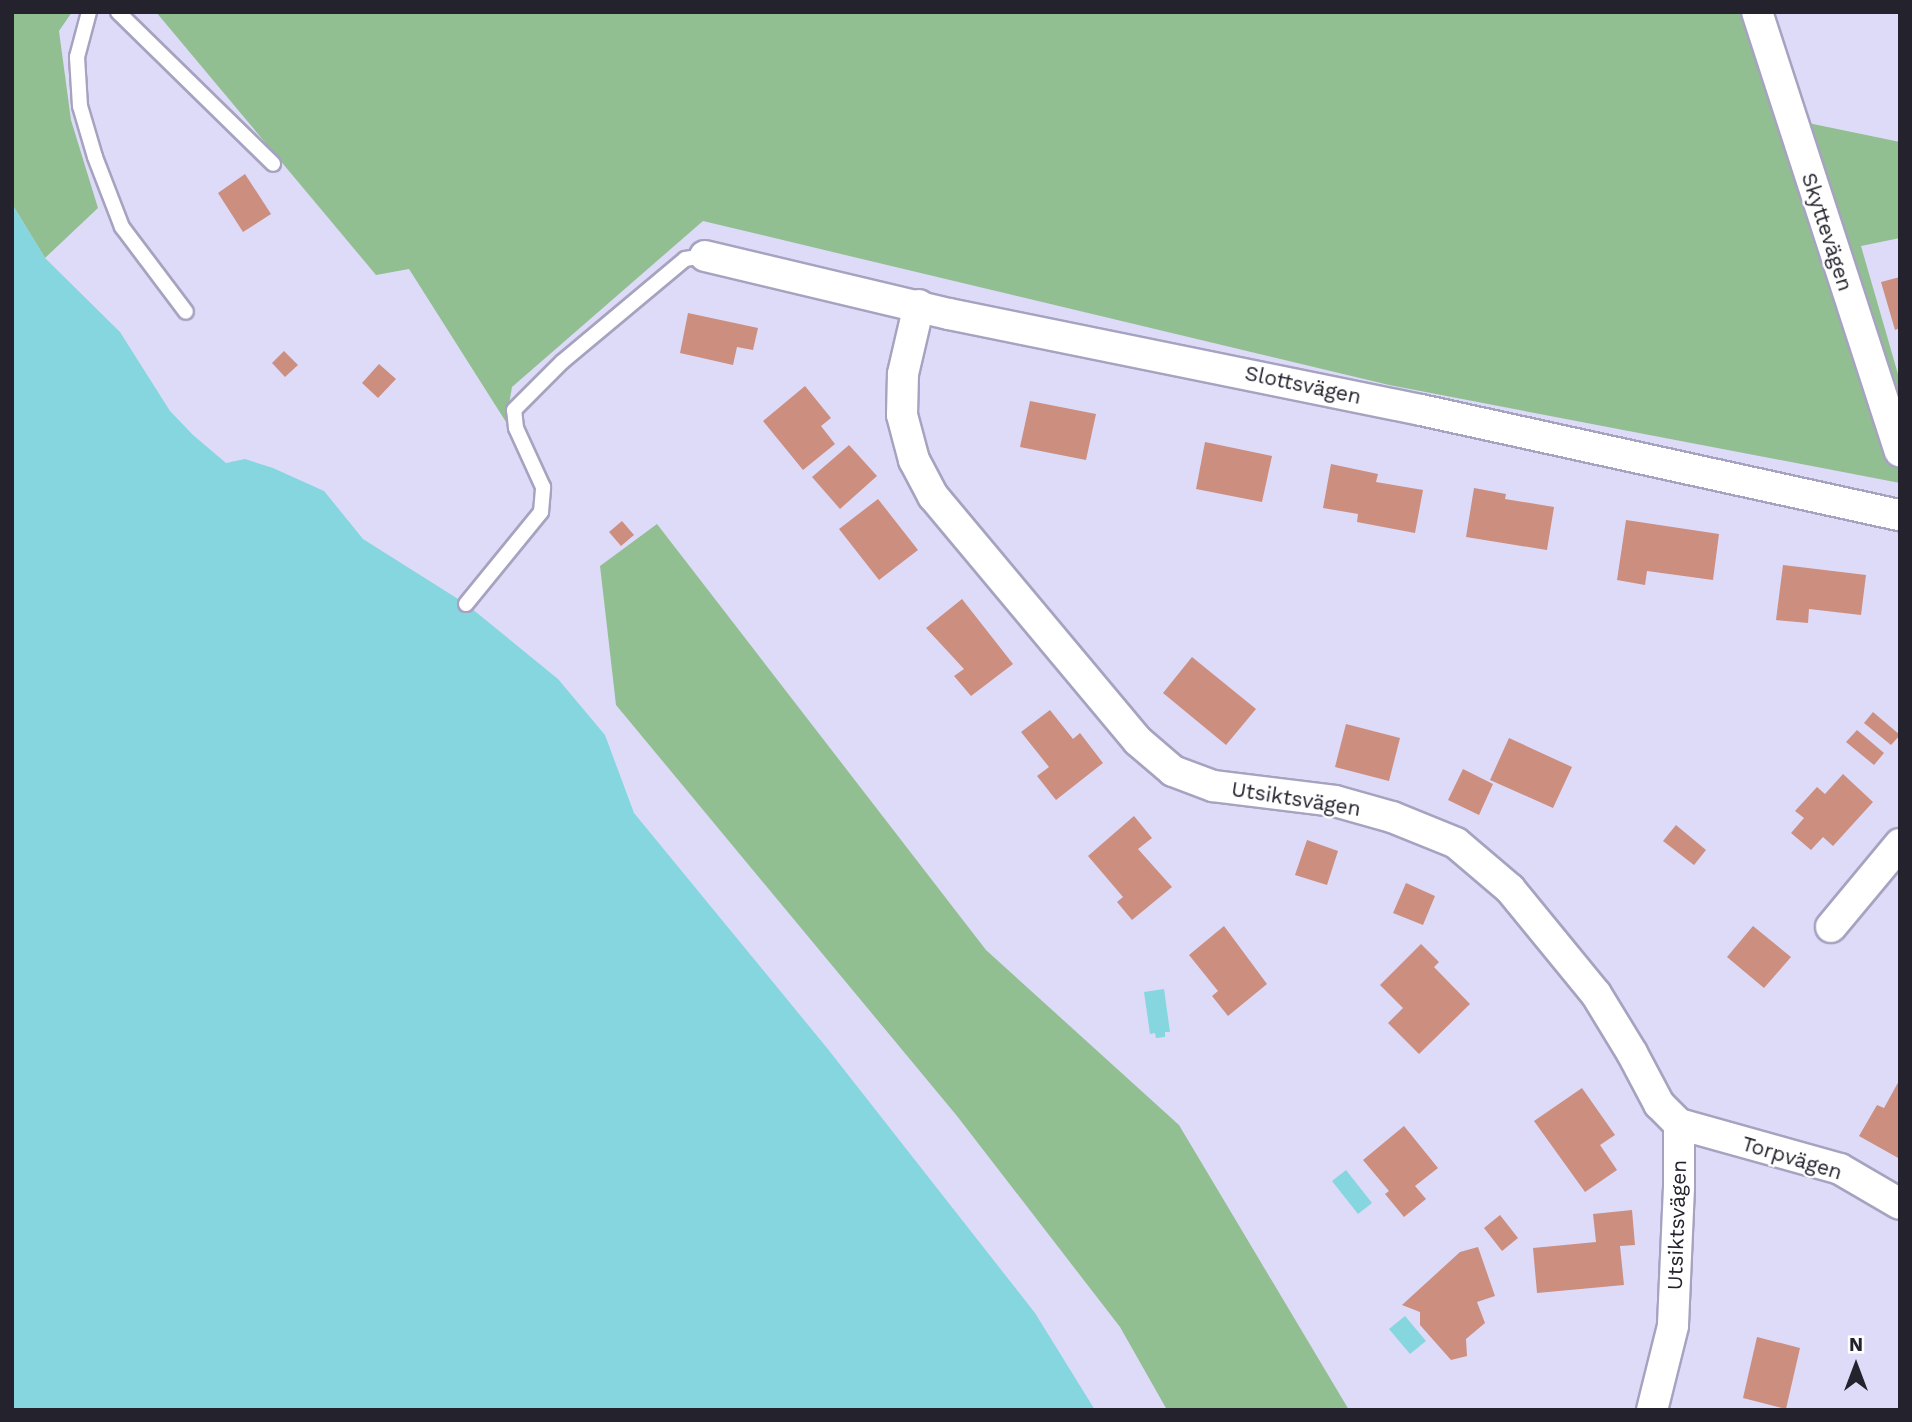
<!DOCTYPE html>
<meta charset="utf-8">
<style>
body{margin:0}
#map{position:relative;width:1912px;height:1422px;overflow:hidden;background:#dedbf9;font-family:"Work Sans",sans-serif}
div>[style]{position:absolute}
.green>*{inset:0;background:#92bf91}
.water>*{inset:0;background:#85d6df}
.building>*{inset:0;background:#cc8e7e}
.roads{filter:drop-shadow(2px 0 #a6a3c0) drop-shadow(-2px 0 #a6a3c0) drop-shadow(0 2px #a6a3c0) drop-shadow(0 -2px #a6a3c0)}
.service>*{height:14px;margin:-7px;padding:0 7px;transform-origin:7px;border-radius:7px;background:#fff}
.minor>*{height:30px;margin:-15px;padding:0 15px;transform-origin:15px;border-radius:15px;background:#fff}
span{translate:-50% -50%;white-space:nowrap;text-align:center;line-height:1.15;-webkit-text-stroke:5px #fff;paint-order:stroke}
.street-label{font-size:21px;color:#23222d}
.frame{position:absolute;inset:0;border:14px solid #23222d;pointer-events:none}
.north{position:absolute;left:1821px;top:1331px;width:70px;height:70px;-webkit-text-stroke:5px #fff;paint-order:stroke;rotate:0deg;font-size:19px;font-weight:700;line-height:28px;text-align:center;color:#23222d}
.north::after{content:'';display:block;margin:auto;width:24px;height:32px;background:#23222d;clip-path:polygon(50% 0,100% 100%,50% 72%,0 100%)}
</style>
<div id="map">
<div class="green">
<i style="clip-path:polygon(12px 12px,72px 12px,59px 31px,71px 120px,98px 208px,45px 258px,12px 204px)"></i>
<i style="clip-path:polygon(156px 12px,1740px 12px,1774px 116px,1900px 142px,1900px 238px,1861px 246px,1900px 381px,1900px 483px,1389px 385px,703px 221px,512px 387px,506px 422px,409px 269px,376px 275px)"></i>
<i style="clip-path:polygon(657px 524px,986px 950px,1179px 1125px,1349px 1410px,1167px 1410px,1120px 1327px,957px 1116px,616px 705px,600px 566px)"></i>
</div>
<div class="water">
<i style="clip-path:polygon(12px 204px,45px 258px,120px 332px,170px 411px,193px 435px,226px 463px,245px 459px,273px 468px,324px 491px,363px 539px,466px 604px,558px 679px,605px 735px,634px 813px,827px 1048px,1035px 1313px,1095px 1410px,12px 1410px)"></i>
<i style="clip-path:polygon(1164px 989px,1170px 1032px,1165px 1032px,1165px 1037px,1156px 1038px,1155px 1033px,1150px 1034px,1144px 992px)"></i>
<i style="clip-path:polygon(1346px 1170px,1372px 1203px,1358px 1214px,1332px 1181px)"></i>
<i style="clip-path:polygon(1405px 1316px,1426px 1341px,1410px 1354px,1389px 1329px)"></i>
</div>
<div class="building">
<i style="clip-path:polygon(245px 174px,271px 214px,243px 232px,218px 193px)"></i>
<i style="clip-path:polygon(1900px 277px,1900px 328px,1895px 330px,1881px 282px)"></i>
<i style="clip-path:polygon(688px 313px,758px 328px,753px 350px,737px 347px,733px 365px,680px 353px)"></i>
<i style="clip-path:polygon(284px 351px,298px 365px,285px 377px,272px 363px)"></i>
<i style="clip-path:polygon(379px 364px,396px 379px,378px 398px,362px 383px)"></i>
<i style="clip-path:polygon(805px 386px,831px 418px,821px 426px,835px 444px,803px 470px,763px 421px)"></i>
<i style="clip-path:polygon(1030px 401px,1096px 414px,1086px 460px,1020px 447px)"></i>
<i style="clip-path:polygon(1205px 442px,1272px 456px,1262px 502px,1196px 489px)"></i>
<i style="clip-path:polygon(849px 445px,877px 476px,840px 509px,812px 477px)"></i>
<i style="clip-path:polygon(1331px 464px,1378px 474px,1376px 482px,1423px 490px,1415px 533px,1357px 522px,1358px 514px,1323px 508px)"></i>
<i style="clip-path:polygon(1474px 488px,1506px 494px,1505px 499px,1554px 507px,1547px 550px,1466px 537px)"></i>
<i style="clip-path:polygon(878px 499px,918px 550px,879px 580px,839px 529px)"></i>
<i style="clip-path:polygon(1626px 520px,1719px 534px,1713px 580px,1647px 571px,1645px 585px,1617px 580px)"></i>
<i style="clip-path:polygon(622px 521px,634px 535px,621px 546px,609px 532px)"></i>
<i style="clip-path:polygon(1783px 565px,1866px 575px,1861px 615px,1809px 609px,1808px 623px,1776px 620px)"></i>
<i style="clip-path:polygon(962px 599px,1013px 664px,971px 696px,954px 676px,964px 669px,926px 628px)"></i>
<i style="clip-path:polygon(1192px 657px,1256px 709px,1226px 745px,1163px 693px)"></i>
<i style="clip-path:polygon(1050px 710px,1073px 739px,1080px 733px,1103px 763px,1056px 800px,1037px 776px,1049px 767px,1021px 732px)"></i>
<i style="clip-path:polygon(1873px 712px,1900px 735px,1891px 745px,1864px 723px)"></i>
<i style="clip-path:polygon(1346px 724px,1400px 738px,1389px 781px,1335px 767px)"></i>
<i style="clip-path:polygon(1857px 730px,1884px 753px,1874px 765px,1846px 742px)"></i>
<i style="clip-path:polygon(1509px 738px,1572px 767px,1553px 808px,1490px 780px)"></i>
<i style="clip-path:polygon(1463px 769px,1493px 784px,1479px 815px,1448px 800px)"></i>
<i style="clip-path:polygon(1843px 774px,1873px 802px,1833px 846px,1823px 837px,1811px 850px,1791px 833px,1804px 818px,1795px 811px,1817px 787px,1825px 794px)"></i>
<i style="clip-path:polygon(1134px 816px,1152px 838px,1138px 849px,1172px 887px,1132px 920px,1117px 902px,1123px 897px,1088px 856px)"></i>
<i style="clip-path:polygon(1676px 825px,1706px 850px,1694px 865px,1663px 841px)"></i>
<i style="clip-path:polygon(1307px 840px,1338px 851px,1327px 885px,1295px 875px)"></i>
<i style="clip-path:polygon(1406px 883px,1435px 896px,1423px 925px,1393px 913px)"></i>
<i style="clip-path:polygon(1224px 926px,1267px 984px,1228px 1016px,1212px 996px,1218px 991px,1189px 955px)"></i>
<i style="clip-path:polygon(1753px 926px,1791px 957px,1764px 988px,1727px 957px)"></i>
<i style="clip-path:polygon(1421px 944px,1439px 962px,1434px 967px,1470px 1004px,1419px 1054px,1388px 1023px,1403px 1008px,1380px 985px)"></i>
<i style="clip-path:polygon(1900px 1079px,1900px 1159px,1859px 1136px,1877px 1105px,1884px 1108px)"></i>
<i style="clip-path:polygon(1582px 1088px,1615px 1135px,1600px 1145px,1617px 1170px,1585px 1192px,1534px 1121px)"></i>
<i style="clip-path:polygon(1404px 1126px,1438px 1168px,1415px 1186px,1426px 1199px,1404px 1217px,1385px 1194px,1389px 1191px,1363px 1160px)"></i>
<i style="clip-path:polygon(1632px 1210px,1635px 1245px,1620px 1246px,1624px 1285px,1537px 1293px,1533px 1248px,1596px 1242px,1593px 1214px)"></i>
<i style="clip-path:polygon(1500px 1215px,1518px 1238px,1502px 1251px,1484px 1228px)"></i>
<i style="clip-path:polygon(1478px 1247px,1495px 1296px,1477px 1302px,1485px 1323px,1466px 1339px,1467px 1356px,1451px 1360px,1420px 1325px,1420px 1312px,1402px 1305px,1460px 1252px)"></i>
<i style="clip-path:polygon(1757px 1337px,1800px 1348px,1786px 1409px,1743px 1398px)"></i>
</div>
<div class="roads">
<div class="service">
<i style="left:89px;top:12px;width:47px;rotate:104.9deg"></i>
<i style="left:77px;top:57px;width:49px;rotate:86.5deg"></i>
<i style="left:80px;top:106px;width:53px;rotate:73.6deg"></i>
<i style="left:95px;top:157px;width:75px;rotate:68.9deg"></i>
<i style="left:122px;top:227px;width:106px;rotate:53deg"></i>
<i style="left:118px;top:12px;width:217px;rotate:44.4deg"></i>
<i style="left:466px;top:604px;width:119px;rotate:-50.8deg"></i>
<i style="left:541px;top:512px;width:25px;rotate:-85deg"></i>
<i style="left:543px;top:487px;width:65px;rotate:-114.6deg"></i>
<i style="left:516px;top:428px;width:18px;rotate:-96deg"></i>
<i style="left:514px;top:410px;width:68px;rotate:-45deg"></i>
<i style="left:562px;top:362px;width:160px;rotate:-39.9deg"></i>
<i style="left:685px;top:259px;width:20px;rotate:-9deg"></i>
</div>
<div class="minor">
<i style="left:1757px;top:12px;width:462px;rotate:72deg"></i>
<i style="left:705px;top:256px;width:251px;rotate:13.4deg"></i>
<i style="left:949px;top:314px;width:482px;rotate:11.5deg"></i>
<i style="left:1421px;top:410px;width:490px;rotate:12.4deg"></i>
<i style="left:919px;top:305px;width:71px;rotate:103.1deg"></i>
<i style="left:903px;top:374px;width:41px;rotate:91.4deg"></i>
<i style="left:902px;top:415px;width:47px;rotate:75.1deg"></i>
<i style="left:914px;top:460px;width:41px;rotate:62.2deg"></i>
<i style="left:933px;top:496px;width:319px;rotate:50.1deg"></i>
<i style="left:1138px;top:741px;width:46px;rotate:40.6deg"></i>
<i style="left:1173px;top:771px;width:43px;rotate:20.6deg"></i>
<i style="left:1213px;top:786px;width:123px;rotate:7deg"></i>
<i style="left:1335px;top:801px;width:59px;rotate:15.7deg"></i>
<i style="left:1392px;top:817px;width:69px;rotate:22.1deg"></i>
<i style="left:1456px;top:843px;width:71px;rotate:40.4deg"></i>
<i style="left:1510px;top:889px;width:136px;rotate:50.7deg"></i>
<i style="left:1596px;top:994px;width:69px;rotate:58.6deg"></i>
<i style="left:1632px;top:1053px;width:58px;rotate:62.1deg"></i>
<i style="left:1659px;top:1104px;width:28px;rotate:45deg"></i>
<i style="left:1679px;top:1124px;width:63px;rotate:90deg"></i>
<i style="left:1679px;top:1187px;width:139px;rotate:92.5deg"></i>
<i style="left:1673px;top:1326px;width:87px;rotate:104deg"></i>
<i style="left:1831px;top:927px;width:108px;rotate:-50.3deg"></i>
<i style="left:1679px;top:1124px;width:167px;rotate:15.6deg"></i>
<i style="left:1840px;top:1169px;width:69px;rotate:30.3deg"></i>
</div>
</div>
<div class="street-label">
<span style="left:1827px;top:232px;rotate:72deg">Skyttevägen</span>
<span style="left:1303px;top:385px;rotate:12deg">Slottsvägen</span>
<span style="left:1296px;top:799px;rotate:9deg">Utsiktsvägen</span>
<span style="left:1792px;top:1158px;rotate:17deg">Torpvägen</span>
<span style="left:1677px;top:1225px;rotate:-88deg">Utsiktsvägen</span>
</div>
<div class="frame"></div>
<div class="north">N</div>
</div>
